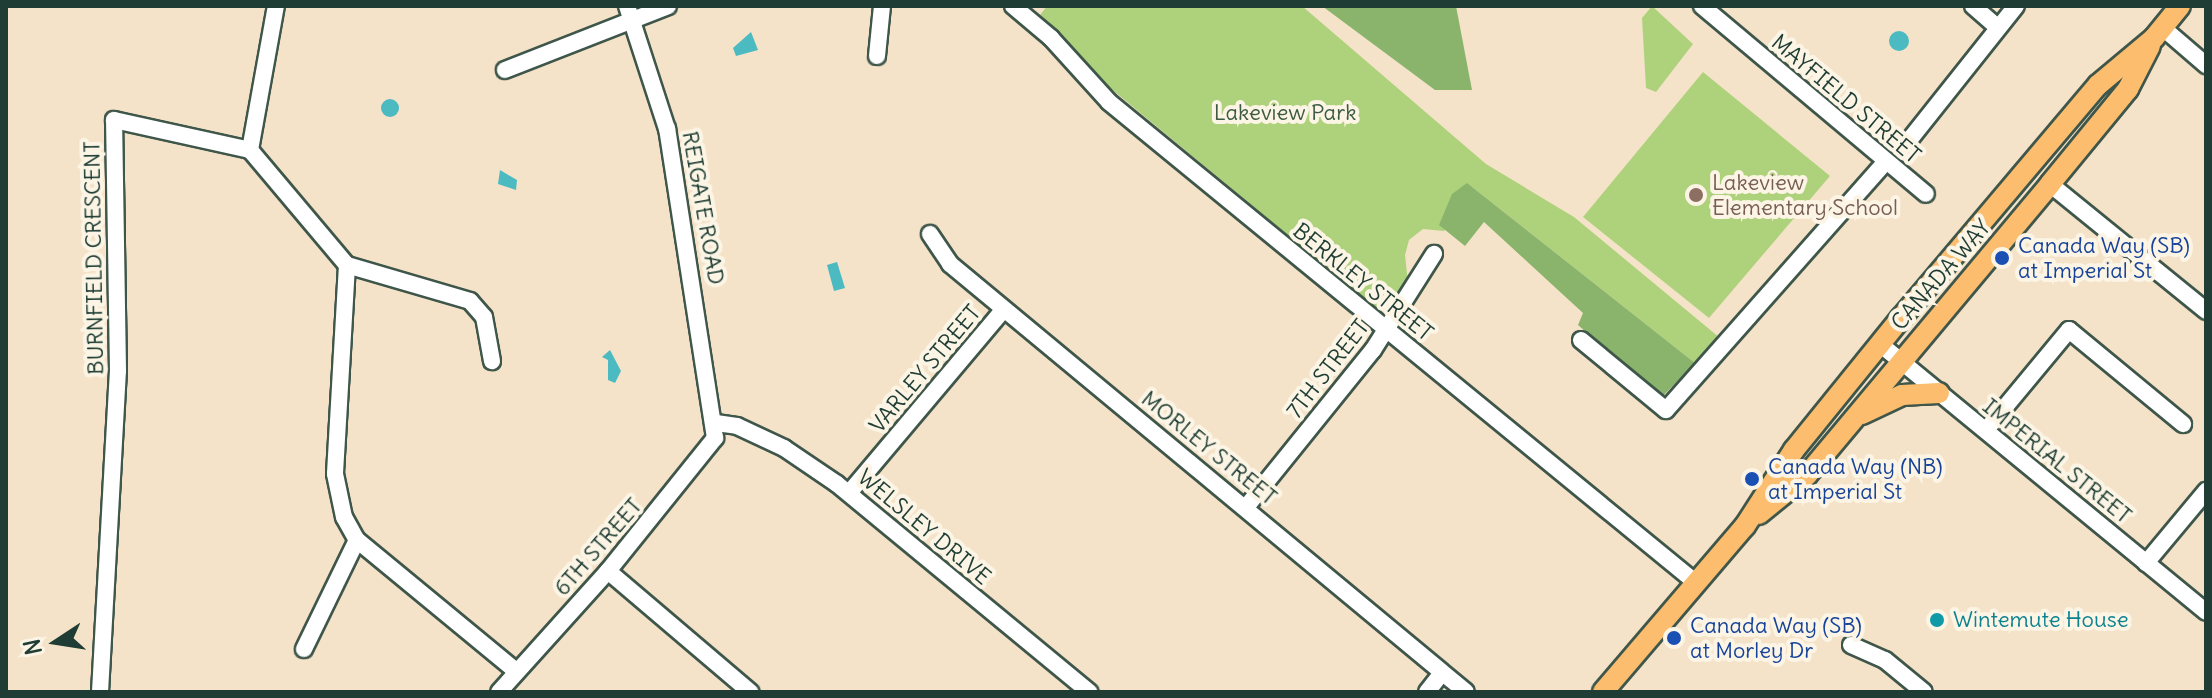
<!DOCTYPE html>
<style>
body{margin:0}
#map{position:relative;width:2212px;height:698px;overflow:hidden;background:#f5e3c9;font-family:Delius,sans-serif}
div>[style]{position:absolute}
.green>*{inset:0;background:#aed27c}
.forest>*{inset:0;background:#8ab46c}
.water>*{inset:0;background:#4bbac1}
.round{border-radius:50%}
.roads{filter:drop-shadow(2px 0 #3f564a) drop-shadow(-2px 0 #3f564a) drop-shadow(0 2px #3f564a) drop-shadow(0 -2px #3f564a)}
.minor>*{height:16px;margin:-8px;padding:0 8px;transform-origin:8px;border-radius:8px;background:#fff}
.major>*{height:20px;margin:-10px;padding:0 10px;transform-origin:10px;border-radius:10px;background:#fcbd6f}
.dots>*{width:22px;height:22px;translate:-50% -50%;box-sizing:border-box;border:4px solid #fcf5e5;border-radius:50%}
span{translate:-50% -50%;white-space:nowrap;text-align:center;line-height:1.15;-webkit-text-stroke:8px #fcf5e5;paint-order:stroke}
.street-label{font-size:22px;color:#1f3d34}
.park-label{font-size:22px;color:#3c5b42}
.education-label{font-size:22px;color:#785e54}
.left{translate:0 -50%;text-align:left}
.transit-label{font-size:22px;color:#164399}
.culture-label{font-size:22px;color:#0d838f}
.frame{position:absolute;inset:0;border:8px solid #1f3d34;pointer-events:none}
.north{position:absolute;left:16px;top:602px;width:80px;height:80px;-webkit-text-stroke:6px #fcf5e5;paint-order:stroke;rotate:258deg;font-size:22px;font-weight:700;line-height:32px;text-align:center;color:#1f3d34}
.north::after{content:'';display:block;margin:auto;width:28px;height:36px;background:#1f3d34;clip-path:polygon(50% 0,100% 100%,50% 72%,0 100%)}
</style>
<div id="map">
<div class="green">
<i style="clip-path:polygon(1047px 6px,1302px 6px,1486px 164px,1574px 217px,1720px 338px,1695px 363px,1472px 187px,1444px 231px,1423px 229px,1409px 240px,1405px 255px,1408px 283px,1393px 303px,1377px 309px,1109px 87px,1040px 15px)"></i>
<i style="clip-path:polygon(1652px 6px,1693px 44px,1656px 92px,1646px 88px,1642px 18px)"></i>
<i style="clip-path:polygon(1703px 72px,1830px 176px,1709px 318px,1583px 217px)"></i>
</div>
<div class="forest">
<i style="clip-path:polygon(1322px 6px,1456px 6px,1472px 90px,1435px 90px)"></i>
<i style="clip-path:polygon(1467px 183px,1695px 363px,1661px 398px,1578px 325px,1583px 313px,1484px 222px,1465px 246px,1439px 225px,1452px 194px)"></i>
</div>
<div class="water">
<i class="round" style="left:1889px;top:31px;width:20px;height:20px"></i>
<i style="clip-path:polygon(751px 32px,758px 50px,736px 56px,733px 48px)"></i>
<i class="round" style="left:381px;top:99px;width:18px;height:18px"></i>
<i style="clip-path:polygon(500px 170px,517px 180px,516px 190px,498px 184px)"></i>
<i style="clip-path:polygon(837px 262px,845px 288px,834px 291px,827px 265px)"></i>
<i style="clip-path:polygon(610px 350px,621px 371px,615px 383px,608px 380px,608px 360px,602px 357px)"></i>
</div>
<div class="roads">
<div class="minor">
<i style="left:1013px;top:6px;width:50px;rotate:40.1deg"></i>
<i style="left:1051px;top:38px;width:86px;rotate:47.8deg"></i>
<i style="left:1109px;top:102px;width:757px;rotate:39.32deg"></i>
<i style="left:1702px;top:6px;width:292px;rotate:40deg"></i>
<i style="left:1973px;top:6px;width:33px;rotate:41deg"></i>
<i style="left:2163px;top:28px;width:57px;rotate:40.7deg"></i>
<i style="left:877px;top:56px;width:50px;rotate:-84.3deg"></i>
<i style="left:505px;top:70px;width:175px;rotate:-21.4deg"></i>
<i style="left:1907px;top:143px;width:175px;rotate:-51.5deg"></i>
<i style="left:250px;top:150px;width:146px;rotate:-79.8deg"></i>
<i style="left:2050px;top:184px;width:201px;rotate:39.1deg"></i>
<i style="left:930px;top:234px;width:36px;rotate:56deg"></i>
<i style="left:950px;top:264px;width:670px;rotate:39.67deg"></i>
<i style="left:347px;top:265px;width:128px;rotate:16.3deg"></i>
<i style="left:470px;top:301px;width:21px;rotate:49deg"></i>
<i style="left:484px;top:317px;width:45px;rotate:79.7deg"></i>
<i style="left:1581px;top:340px;width:110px;rotate:39.5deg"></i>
<i style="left:1666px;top:410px;width:332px;rotate:-48.5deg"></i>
<i style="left:1880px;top:344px;width:422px;rotate:39.4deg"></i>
<i style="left:716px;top:423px;width:21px;rotate:8deg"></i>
<i style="left:737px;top:426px;width:52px;rotate:25.1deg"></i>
<i style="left:784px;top:448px;width:64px;rotate:34.2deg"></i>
<i style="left:837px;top:484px;width:327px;rotate:39.5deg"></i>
<i style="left:1986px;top:430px;width:130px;rotate:-50.3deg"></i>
<i style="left:2069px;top:330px;width:148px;rotate:39.5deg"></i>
<i style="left:849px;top:493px;width:239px;rotate:-49.9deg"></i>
<i style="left:1247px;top:506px;width:201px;rotate:-51.1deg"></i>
<i style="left:1373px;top:350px;width:114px;rotate:-57.6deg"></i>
<i style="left:2146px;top:563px;width:94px;rotate:-50.2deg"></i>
<i style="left:608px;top:571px;width:187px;rotate:40.4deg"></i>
<i style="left:1851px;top:645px;width:37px;rotate:24deg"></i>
<i style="left:1885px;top:660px;width:50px;rotate:39.4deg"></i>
<i style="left:304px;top:649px;width:121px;rotate:-64.1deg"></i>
<i style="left:100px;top:692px;width:322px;rotate:-86.8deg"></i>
<i style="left:118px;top:371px;width:251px;rotate:-90.9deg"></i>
<i style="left:114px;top:120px;width:139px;rotate:12.4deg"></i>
<i style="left:250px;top:150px;width:150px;rotate:49.9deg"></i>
<i style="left:347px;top:265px;width:209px;rotate:93.3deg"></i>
<i style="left:335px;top:474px;width:44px;rotate:78.2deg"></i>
<i style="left:344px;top:517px;width:26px;rotate:61deg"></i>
<i style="left:357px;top:540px;width:206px;rotate:39.5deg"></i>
<i style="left:499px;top:692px;width:163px;rotate:-48deg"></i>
<i style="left:608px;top:571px;width:171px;rotate:-51.2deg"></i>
<i style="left:715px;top:438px;width:313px;rotate:-98.8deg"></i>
<i style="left:667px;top:129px;width:129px;rotate:-108deg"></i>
<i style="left:1427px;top:692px;width:24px;rotate:-52deg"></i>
</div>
<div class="major">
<i style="left:1862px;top:414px;width:44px;rotate:-25.4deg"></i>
<i style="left:1902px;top:395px;width:37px;rotate:-3deg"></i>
<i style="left:1759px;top:514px;width:62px;rotate:-39.1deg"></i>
<i style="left:1807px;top:475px;width:379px;rotate:-50.1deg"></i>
<i style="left:2050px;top:184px;width:123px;rotate:-50.6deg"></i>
<i style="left:2128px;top:89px;width:48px;rotate:-62.9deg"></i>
<i style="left:1603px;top:692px;width:218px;rotate:-49.5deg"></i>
<i style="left:1745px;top:526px;width:90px;rotate:-57.2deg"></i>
<i style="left:1794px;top:450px;width:170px;rotate:-51deg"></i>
<i style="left:1901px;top:318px;width:305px;rotate:-49.8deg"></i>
<i style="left:2098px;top:85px;width:73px;rotate:-40deg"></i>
<i style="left:2154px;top:38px;width:41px;rotate:-50.9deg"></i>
</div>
</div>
<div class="dots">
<i style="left:1696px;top:195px;background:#8d6e63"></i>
<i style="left:2002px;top:258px;background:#1a4fb4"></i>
<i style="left:1752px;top:479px;background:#1a4fb4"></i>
<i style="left:1937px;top:620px;background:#0f9aa8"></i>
<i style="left:1674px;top:638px;background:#1a4fb4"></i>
</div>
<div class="street-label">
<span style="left:1846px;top:99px;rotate:40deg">MAYFIELD STREET</span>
<span style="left:703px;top:208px;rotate:80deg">REIGATE ROAD</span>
<span style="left:94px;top:258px;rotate:-91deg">BURNFIELD CRESCENT</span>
<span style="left:1941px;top:275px;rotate:-49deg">CANADA WAY</span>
<span style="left:1363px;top:282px;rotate:39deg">BERKLEY STREET</span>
<span style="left:925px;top:369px;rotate:-50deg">VARLEY STREET</span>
<span style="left:1328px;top:369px;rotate:-52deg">7TH STREET</span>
<span style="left:1209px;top:448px;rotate:39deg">MORLEY STREET</span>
<span style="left:2057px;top:461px;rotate:39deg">IMPERIAL STREET</span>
<span style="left:924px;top:527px;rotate:40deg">WELSLEY DRIVE</span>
<span style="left:598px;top:547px;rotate:-49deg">6TH STREET</span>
</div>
<div class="park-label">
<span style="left:1285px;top:113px">Lakeview Park</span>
</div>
<div class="education-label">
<span class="left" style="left:1712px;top:195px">Lakeview<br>Elementary School</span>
</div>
<div class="transit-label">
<span class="left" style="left:2018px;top:258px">Canada Way (SB)<br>at Imperial St</span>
<span class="left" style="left:1768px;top:479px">Canada Way (NB)<br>at Imperial St</span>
<span class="left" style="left:1690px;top:638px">Canada Way (SB)<br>at Morley Dr</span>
</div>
<div class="culture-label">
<span class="left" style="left:1953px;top:620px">Wintemute House</span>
</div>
<div class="frame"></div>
<div class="north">N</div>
</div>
